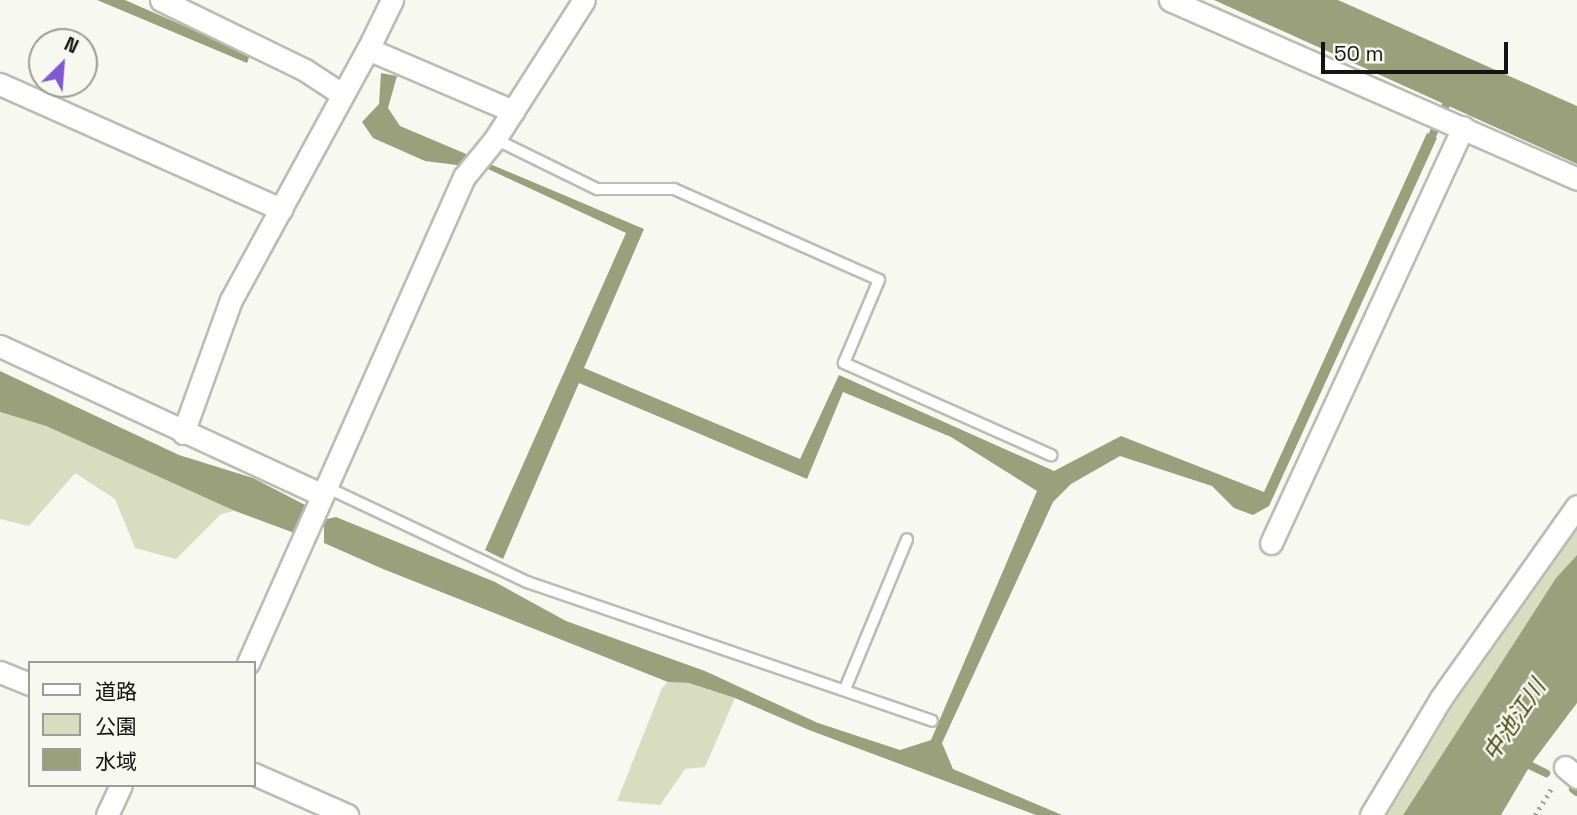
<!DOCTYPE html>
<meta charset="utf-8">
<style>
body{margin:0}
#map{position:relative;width:1577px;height:815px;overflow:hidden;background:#f7f8f0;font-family:"Space Grotesk","Noto Sans JP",sans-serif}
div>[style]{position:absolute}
.green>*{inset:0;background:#d8ddbf}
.water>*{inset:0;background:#9aa07c}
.stream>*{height:8px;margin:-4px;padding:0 4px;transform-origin:4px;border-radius:4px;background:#9aa07c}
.path>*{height:4.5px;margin-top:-2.25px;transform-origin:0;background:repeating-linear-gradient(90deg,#9d9e98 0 2px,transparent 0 7px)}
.roads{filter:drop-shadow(2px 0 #bbbcb4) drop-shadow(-2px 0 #bbbcb4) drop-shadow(0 2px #bbbcb4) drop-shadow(0 -2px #bbbcb4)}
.service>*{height:10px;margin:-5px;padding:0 5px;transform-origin:5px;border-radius:5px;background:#fff}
.minor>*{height:21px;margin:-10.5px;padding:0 10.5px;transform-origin:10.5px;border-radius:10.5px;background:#fff}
span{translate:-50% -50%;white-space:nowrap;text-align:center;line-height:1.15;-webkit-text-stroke:5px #f7f8f0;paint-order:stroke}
.water-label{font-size:23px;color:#444a0d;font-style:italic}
.legend{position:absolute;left:28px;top:661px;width:228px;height:126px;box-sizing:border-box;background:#f7f8f0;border:2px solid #9c9d97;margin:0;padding:9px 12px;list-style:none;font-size:21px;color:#141411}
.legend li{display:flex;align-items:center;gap:14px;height:35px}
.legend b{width:35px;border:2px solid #9c9d97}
.north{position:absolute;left:28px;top:28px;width:70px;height:70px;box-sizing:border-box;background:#f7f8f0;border:2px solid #9c9d97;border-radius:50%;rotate:25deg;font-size:19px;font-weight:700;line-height:28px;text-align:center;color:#141411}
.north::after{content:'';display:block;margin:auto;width:24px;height:32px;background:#8058d2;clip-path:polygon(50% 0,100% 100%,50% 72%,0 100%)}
.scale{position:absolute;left:1321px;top:42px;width:187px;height:32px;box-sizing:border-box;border:4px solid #141411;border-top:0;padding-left:9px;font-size:21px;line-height:24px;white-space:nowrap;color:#141411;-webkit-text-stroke:5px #f7f8f0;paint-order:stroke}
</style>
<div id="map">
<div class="green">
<i style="clip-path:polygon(0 412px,46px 426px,235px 511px,221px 514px,176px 559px,135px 548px,115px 499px,75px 473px,29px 526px,0 519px)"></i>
<i style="clip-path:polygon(1577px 521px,1577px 555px,1556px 578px,1403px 815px,1382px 815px,1446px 706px)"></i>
<i style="clip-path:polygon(668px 682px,689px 683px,735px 698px,705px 767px,685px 769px,660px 805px,617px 801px,662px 688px)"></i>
</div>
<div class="water">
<i style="clip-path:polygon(97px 0,125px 0,250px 55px,247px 63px)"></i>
<i style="clip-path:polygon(1214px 0,1338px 0,1577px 106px,1577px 164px)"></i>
<i style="clip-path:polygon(381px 73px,397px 76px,388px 108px,400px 126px,644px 229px,584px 368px,800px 459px,839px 375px,1054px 471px,1121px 436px,1264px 492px,1427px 133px,1437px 138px,1269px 506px,1253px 515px,1234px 508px,1212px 486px,1120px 456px,1071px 484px,1053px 502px,942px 743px,953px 769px,1062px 815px,1036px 815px,809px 730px,735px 698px,689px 683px,668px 682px,383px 569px,324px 543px,324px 527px,302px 521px,297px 534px,235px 511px,46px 426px,0 412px,0 371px,179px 455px,253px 478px,307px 506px,306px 512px,327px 519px,336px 517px,495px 582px,566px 621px,705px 671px,818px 723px,900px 750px,931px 740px,1037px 491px,951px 437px,843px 392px,807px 479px,579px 383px,503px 559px,485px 550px,626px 233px,488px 169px,425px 161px,373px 138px,362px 122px,379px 104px)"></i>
<i style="clip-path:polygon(1577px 555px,1577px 703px,1531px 764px,1501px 815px,1403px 815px,1556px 578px)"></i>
</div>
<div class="stream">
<i style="left:1432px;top:136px;width:35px;rotate:-66deg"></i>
<i style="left:1521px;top:761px;width:28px;rotate:26deg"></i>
<i style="left:1573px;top:789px;width:5px;rotate:37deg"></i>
</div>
<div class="path">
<i style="left:1535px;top:815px;width:34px;rotate:-58deg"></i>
</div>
<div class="roads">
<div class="service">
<i style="left:495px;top:139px;width:114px;rotate:26.1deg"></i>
<i style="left:597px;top:189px;width:77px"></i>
<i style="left:674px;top:189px;width:224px;rotate:23.9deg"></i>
<i style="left:879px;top:280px;width:90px;rotate:112.9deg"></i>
<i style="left:844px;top:363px;width:227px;rotate:24deg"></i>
<i style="left:326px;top:487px;width:222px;rotate:25.3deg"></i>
<i style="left:527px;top:582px;width:428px;rotate:18.9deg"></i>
<i style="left:845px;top:689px;width:162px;rotate:-67.5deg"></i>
</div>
<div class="minor">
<i style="left:161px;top:0;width:160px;rotate:25.9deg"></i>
<i style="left:305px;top:70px;width:42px;rotate:33.3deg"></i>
<i style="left:1170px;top:0;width:445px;rotate:23.7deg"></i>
<i style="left:368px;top:49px;width:55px;rotate:-63.9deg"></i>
<i style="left:0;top:84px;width:308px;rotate:24deg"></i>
<i style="left:0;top:346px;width:355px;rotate:24.8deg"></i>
<i style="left:183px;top:433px;width:141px;rotate:-70.2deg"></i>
<i style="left:231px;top:300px;width:286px;rotate:-61.4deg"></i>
<i style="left:368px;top:49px;width:158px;rotate:23.2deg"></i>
<i style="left:1271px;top:543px;width:458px;rotate:-65.2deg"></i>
<i style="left:248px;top:663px;width:532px;rotate:-66.04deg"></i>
<i style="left:464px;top:177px;width:49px;rotate:-50.8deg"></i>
<i style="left:495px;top:139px;width:165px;rotate:-57.4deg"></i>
<i style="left:0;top:672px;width:32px;rotate:22deg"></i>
<i style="left:1565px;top:767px;width:16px;rotate:40deg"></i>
<i style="left:254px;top:774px;width:102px;rotate:23.8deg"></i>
<i style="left:107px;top:815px;width:33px;rotate:-65deg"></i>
<i style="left:1371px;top:815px;width:136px;rotate:-59.1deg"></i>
<i style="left:1441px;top:698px;width:235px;rotate:-54.7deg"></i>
</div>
</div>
<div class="water-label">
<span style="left:1514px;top:720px;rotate:-56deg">中池江川</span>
</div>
<ul class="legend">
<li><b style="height:9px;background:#fff"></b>道路</li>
<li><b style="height:19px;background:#d8ddbf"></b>公園</li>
<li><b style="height:19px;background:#9aa07c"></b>水域</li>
</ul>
<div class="north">N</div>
<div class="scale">50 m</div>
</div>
